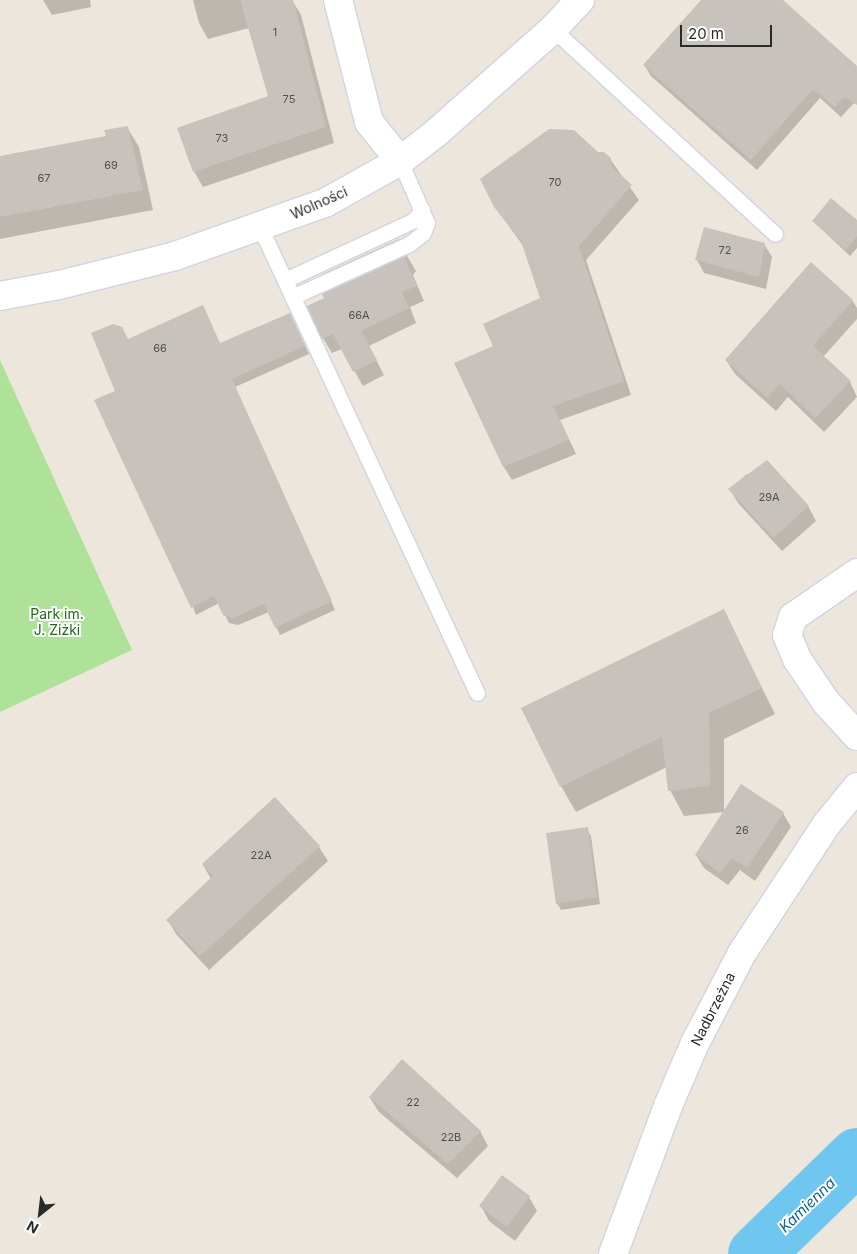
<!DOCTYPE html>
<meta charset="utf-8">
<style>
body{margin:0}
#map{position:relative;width:857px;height:1254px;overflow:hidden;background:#ece6dc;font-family:Inter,sans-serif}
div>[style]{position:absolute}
.green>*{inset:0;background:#aee298}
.shadow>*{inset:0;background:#0003}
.river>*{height:56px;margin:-28px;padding:0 28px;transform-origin:28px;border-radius:28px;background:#6fc6ee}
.building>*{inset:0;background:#c7c2bb}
.roads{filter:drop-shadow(1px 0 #d1d3e3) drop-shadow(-1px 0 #d1d3e3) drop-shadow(0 1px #d1d3e3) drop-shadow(0 -1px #d1d3e3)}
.lane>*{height:15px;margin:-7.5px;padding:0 7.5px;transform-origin:7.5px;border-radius:7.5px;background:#fff}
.street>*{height:28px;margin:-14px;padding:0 14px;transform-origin:14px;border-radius:14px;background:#fff}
.secondary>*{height:28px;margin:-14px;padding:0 14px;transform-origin:14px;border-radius:14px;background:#fff}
span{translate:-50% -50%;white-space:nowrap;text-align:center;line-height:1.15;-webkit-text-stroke:4px #fff;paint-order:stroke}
.number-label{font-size:11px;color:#51504e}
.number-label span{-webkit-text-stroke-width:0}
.street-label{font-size:14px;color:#2a2a2a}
.park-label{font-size:14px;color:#26661a}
.water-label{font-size:15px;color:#0e639a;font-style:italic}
.north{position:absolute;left:15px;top:1189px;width:50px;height:50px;-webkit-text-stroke:4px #fff;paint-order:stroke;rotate:209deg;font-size:14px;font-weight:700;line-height:20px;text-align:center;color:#2a2a2a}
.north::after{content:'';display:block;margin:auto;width:18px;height:22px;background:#2a2a2a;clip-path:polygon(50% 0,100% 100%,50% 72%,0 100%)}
.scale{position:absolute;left:680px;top:25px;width:92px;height:22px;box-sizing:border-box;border:2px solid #2a2a2a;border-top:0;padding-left:6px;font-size:15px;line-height:18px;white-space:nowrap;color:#2a2a2a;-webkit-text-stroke:4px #fff;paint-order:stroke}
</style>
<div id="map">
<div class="green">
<i style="clip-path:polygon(0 360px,132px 650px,0 712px)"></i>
</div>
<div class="shadow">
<i style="clip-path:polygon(43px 0,90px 0,91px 7px,52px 15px)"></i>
<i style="clip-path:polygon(193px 0,292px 0,301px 15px,334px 143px,203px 187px,194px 171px,270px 97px,249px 28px,208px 39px,199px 23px)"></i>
<i style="clip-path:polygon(702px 0,782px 0,857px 67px,857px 100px,841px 117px,820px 98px,757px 170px,651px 76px,644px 65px)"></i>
<i style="clip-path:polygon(127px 127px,139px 147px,153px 210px,0 239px,0 157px,107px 137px)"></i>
<i style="clip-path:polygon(597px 154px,610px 159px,639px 200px,586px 260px,631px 395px,560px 420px,576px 454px,512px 480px,504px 467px,495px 347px,542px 299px,524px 247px,495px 207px)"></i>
<i style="clip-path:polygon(813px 221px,857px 222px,857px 248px,850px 256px)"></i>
<i style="clip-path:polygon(399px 239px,403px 245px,328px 279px,325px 273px)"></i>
<i style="clip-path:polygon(764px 244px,772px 257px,766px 289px,704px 273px,697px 260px)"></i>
<i style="clip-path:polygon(407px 256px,416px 271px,413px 275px,424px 301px,410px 307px,416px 323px,369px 346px,384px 375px,363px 386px,342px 349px,332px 353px,323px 338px,324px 294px)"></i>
<i style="clip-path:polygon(852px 300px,857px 308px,857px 319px,823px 357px,850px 382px,857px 397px,824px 432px,788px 397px,776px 411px,735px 374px,726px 360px)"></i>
<i style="clip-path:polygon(294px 322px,309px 354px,235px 387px,335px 610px,280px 635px,269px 612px,238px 625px,229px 623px,219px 603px,196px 615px,116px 391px,128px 341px,220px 344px)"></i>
<i style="clip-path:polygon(747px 474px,808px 506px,816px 521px,782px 551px,738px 503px,730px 489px)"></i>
<i style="clip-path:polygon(723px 610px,775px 714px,724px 739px,724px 812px,684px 816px,670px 790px,667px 767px,576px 812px,561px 786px)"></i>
<i style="clip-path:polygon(742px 786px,783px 813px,791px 827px,755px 881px,740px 870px,728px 885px,704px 868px,696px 855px)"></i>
<i style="clip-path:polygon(274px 798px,319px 847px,328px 861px,209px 970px,176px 934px,168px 920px,211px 879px,203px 865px)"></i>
<i style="clip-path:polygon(587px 829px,591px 836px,600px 904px,561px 910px,557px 903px)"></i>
<i style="clip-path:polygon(370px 1098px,480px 1131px,488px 1146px,457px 1178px,379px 1112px)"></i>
<i style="clip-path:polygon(529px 1197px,537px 1211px,515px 1241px,489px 1221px,481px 1206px)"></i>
</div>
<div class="river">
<i style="left:756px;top:1254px;width:141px;rotate:-44.1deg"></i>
</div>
<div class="building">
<i style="clip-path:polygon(240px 0,293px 0,326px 127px,193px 172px,177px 128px,268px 96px)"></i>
<i style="clip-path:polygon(701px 0,783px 0,857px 66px,857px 105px,844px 97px,835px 107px,813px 89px,751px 160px,643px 65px)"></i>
<i style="clip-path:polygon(128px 126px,143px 190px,0 217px,0 156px,106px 136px,104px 130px)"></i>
<i style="clip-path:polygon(549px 129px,574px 130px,598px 152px,604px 152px,611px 158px,612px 167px,632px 185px,579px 246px,624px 381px,553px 406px,569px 440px,503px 467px,454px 363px,493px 346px,483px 324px,540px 298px,521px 241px,494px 207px,480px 179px)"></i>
<i style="clip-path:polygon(831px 198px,857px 220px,857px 236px,846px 250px,812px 221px)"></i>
<i style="clip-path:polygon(704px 227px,765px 243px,759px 277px,695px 260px)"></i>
<i style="clip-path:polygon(408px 255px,405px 259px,417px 286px,402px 292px,409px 308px,361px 331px,377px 360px,353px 372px,333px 334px,322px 339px,307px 306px,324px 298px,322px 294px)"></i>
<i style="clip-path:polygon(811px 262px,853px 300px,813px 346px,851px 381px,815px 418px,780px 384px,767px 398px,725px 360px)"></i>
<i style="clip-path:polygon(203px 305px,220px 343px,290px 313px,305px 346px,232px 379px,332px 601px,275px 628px,264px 604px,233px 618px,223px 615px,214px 596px,191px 608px,94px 400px,115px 391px,91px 333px,113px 324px,122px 327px,128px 339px)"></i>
<i style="clip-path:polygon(767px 460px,809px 506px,773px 538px,728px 489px)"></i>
<i style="clip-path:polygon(724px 609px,762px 688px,709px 713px,710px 786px,668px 791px,662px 737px,560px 787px,521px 708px)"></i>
<i style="clip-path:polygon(741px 784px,784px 812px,747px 868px,732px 858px,720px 873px,695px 855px)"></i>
<i style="clip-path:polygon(275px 797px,320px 846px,200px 956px,166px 920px,213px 876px,202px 864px)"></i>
<i style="clip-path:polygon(588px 827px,597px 897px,556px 904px,546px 833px)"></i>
<i style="clip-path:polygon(402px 1059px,481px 1131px,448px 1164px,369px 1097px)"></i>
<i style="clip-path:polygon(502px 1175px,530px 1196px,507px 1227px,479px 1206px)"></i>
</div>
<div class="roads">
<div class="lane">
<i style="left:553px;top:29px;width:302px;rotate:42.7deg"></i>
<i style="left:260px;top:227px;width:514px;rotate:65.03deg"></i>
<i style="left:285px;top:280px;width:142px;rotate:-24.9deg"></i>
<i style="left:414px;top:220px;width:13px;rotate:-51deg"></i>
<i style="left:292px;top:297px;width:128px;rotate:-24.4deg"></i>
<i style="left:409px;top:244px;width:18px;rotate:-38deg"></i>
<i style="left:423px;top:233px;width:11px;rotate:-68deg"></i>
<i style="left:427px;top:223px;width:68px;rotate:-113.5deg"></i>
</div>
<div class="street">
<i style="left:338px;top:0;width:126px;rotate:75.7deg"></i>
<i style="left:369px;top:122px;width:50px;rotate:51.5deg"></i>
<i style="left:857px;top:573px;width:78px;rotate:145.5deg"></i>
<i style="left:793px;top:617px;width:19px;rotate:108deg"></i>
<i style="left:787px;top:635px;width:26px;rotate:67deg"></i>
<i style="left:797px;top:659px;width:52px;rotate:56deg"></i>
<i style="left:826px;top:702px;width:46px;rotate:47.6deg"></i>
<i style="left:613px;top:1254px;width:158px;rotate:-69.6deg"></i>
<i style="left:668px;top:1106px;width:69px;rotate:-66.8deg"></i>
<i style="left:695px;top:1043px;width:102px;rotate:-62.4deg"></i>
<i style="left:742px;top:953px;width:153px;rotate:-56.7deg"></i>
<i style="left:826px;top:825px;width:49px;rotate:-50.8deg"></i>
</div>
<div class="secondary">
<i style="left:0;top:296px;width:60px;rotate:-10.6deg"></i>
<i style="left:59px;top:285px;width:120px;rotate:-14deg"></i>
<i style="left:175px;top:256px;width:159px;rotate:-19.5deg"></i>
<i style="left:325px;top:203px;width:86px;rotate:-29.2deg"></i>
<i style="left:400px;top:161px;width:46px;rotate:-37.9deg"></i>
<i style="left:436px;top:133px;width:157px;rotate:-41.6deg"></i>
<i style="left:553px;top:29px;width:40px;rotate:-47deg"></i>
</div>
</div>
<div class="number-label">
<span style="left:275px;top:32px">1</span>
<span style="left:289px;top:99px">75</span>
<span style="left:222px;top:138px">73</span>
<span style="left:111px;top:165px">69</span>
<span style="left:44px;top:178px">67</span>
<span style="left:555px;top:182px">70</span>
<span style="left:725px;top:250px">72</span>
<span style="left:359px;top:315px">66A</span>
<span style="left:160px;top:348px">66</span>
<span style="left:769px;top:497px">29A</span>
<span style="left:742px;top:830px">26</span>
<span style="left:261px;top:855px">22A</span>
<span style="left:413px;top:1102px">22</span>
<span style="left:451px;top:1137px">22B</span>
</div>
<div class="street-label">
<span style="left:319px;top:203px;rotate:-24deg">Wolności</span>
<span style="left:713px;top:1009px;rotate:-63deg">Nadbrzeżna</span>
</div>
<div class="park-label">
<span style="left:57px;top:622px">Park im.<br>J. Ziżki</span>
</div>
<div class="water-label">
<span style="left:807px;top:1205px;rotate:-44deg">Kamienna</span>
</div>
<div class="north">N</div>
<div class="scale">20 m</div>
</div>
